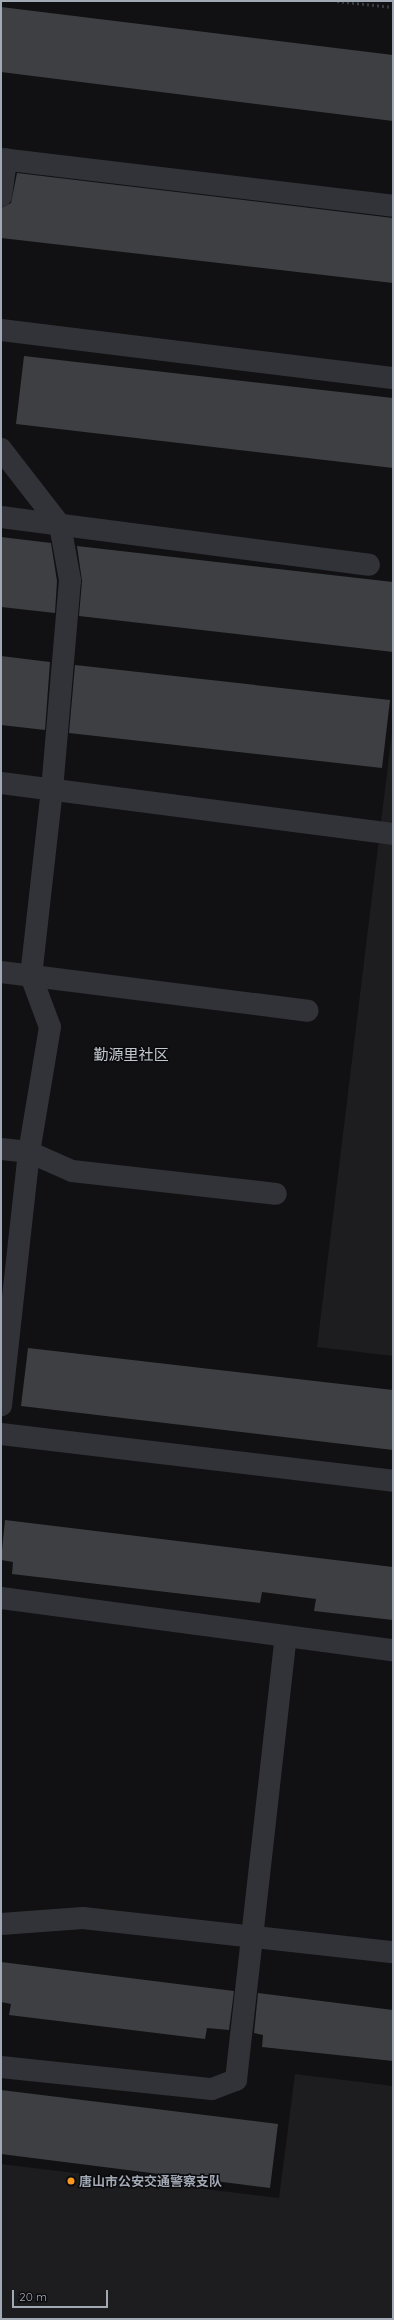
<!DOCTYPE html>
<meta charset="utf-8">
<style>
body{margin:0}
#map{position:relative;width:394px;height:2320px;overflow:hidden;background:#111113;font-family:Quicksand,"Noto Sans SC",sans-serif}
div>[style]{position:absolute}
.built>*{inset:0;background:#1d1d20}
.building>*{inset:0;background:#3d3f43}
.path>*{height:2.5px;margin-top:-1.25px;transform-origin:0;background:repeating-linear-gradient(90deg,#383b3f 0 2px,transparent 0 5px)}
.minor>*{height:22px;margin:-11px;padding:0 11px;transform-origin:11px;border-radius:11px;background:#323338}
.dots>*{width:11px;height:11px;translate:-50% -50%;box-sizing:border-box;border:2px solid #0c0c0e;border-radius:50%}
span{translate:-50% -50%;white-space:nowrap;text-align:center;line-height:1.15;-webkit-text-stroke:3px #0c0c0e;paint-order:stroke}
.poi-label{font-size:13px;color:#a1a9b5;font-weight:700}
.left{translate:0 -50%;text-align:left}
.quarter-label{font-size:15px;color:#c2c8d0}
.frame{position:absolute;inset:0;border:2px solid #a1a9b5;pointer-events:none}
.scale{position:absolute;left:12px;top:2290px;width:96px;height:18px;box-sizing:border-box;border:2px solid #a1a9b5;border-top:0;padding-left:5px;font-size:12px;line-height:14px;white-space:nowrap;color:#a1a9b5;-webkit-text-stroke:3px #0c0c0e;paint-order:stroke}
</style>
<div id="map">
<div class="built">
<i style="clip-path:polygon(393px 724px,393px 1356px,317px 1347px)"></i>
<i style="clip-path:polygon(295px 2074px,393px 2086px,393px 2319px,1px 2319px,1px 2164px,279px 2198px)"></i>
</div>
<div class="building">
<i style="clip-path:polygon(1px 7px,393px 55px,393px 121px,1px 72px)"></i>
<i style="clip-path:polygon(17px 173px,393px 218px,393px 283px,1px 238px,1px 208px,11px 203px)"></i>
<i style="clip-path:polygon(24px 356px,393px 398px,393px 468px,16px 424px)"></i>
<i style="clip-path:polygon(1px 537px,51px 543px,57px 581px,55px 613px,1px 607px)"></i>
<i style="clip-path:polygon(77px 546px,393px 582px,393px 652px,79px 616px,82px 581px)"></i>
<i style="clip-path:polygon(1px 656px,50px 662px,45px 730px,1px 725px)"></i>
<i style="clip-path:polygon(75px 665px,390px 700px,382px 768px,69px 733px)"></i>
<i style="clip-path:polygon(28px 1348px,393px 1390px,393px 1450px,21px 1406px)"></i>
<i style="clip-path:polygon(5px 1520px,393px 1567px,393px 1620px,314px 1611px,316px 1599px,262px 1592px,260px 1603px,12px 1574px,13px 1562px,1px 1560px)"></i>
<i style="clip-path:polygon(1px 1962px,234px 1991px,229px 2030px,207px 2028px,205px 2039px,9px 2015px,11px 2004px,1px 2002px)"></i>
<i style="clip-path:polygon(258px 1993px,393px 2010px,393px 2061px,262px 2047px,263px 2035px,254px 2033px)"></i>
<i style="clip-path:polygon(1px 2090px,278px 2124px,270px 2188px,1px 2154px)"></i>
</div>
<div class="path">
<i style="left:337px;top:1px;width:56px;rotate:6.1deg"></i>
</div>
<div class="minor">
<i style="left:1px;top:159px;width:395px;rotate:6.8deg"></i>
<i style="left:1px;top:196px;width:37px;rotate:-82deg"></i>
<i style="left:1px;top:330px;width:394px;rotate:7deg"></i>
<i style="left:1px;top:449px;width:96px;rotate:52.2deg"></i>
<i style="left:60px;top:525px;width:56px;rotate:79.7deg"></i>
<i style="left:70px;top:580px;width:210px;rotate:94.9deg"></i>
<i style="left:52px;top:789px;width:188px;rotate:96.4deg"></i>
<i style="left:31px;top:976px;width:54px;rotate:69.6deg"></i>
<i style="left:50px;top:1027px;width:127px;rotate:99.5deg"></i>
<i style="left:29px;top:1152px;width:255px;rotate:96.3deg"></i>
<i style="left:1px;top:517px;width:371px;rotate:7.4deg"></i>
<i style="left:1px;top:783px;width:395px;rotate:7.4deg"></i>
<i style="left:1px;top:972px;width:309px;rotate:7.2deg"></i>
<i style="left:1px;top:1149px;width:28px;rotate:6deg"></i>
<i style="left:29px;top:1152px;width:47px;rotate:23.8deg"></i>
<i style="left:72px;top:1171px;width:205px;rotate:6.4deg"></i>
<i style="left:1px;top:1434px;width:395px;rotate:6.8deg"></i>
<i style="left:1px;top:1598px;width:395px;rotate:7.6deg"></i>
<i style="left:1px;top:1924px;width:82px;rotate:-4.2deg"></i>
<i style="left:83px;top:1918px;width:312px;rotate:6.3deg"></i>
<i style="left:1px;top:2067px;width:212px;rotate:6deg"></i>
<i style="left:212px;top:2089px;width:26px;rotate:-21deg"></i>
<i style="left:236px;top:2080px;width:446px;rotate:-83.6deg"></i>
</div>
<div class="dots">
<i style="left:71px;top:2181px;background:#ff991d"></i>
</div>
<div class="poi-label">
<span class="left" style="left:79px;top:2181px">唐山市公安交通警察支队</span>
</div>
<div class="quarter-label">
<span style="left:131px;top:1055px">勤源里社区</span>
</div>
<div class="frame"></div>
<div class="scale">20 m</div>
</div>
